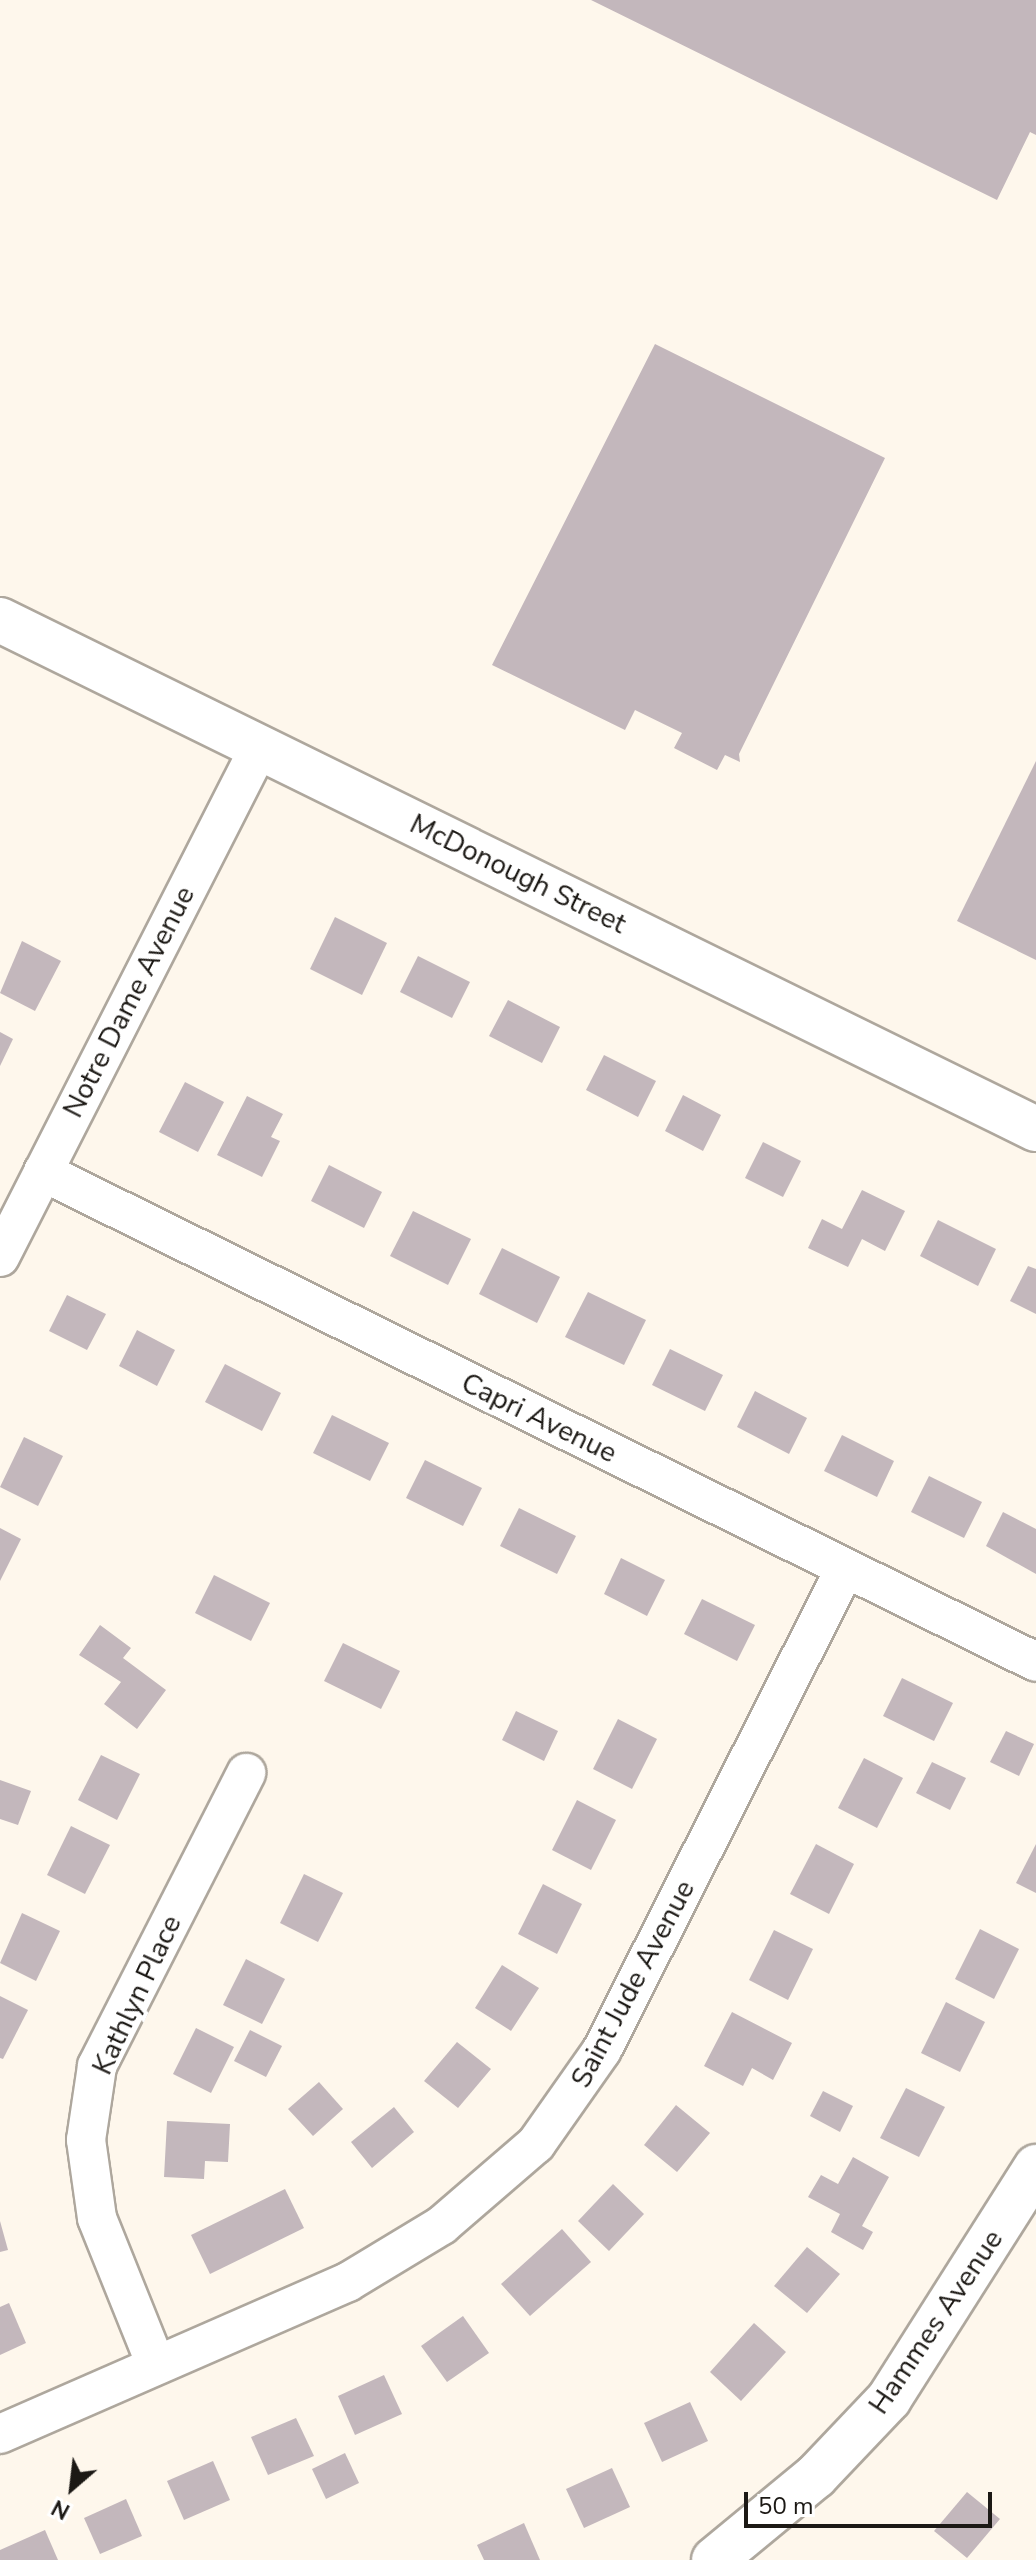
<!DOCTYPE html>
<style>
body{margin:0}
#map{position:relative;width:1036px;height:2560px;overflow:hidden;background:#fef7ec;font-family:"Nunito Sans",sans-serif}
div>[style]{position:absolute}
.building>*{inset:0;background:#c3b7bc}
.roads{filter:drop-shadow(2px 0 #aea79d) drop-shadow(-2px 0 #aea79d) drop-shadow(0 2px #aea79d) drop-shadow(0 -2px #aea79d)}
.street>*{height:38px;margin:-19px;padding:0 19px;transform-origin:19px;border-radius:19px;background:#fff}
.secondary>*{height:44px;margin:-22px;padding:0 22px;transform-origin:22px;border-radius:22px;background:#fff}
span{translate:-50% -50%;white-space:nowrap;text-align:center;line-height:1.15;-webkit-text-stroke:8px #fff;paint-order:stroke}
.street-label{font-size:28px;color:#1c1915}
.north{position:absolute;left:32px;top:2448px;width:80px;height:80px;-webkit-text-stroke:6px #fff;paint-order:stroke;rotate:208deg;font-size:22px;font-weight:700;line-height:32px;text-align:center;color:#1c1915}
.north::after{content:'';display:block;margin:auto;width:28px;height:36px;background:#1c1915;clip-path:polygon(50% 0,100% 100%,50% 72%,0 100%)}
.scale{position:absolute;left:744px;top:2492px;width:248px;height:36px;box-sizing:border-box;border:4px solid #1c1915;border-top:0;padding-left:10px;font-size:24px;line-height:28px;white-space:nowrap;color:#1c1915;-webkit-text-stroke:6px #fff;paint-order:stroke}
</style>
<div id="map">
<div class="building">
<i style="clip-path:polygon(591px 0,1036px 0,1036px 135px,1030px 132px,997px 200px)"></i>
<i style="clip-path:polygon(655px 344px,885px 458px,739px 754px,740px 762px,725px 755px,717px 770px,674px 748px,682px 733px,635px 710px,625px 730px,492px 665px)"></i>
<i style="clip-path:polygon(1036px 761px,1036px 960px,957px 921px)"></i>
<i style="clip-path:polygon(335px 917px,387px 943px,362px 995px,310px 969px)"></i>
<i style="clip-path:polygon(22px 941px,61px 961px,35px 1011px,0 993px)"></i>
<i style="clip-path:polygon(418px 956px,470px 982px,452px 1018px,400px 992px)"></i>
<i style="clip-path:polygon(508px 1000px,560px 1027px,542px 1063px,489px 1036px)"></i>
<i style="clip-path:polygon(0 1032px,13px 1039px,0 1066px)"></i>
<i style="clip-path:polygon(604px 1055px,656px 1081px,638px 1117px,586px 1090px)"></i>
<i style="clip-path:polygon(185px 1082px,224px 1102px,198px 1152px,159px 1132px)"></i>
<i style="clip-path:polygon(683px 1095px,721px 1115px,703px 1151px,665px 1131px)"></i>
<i style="clip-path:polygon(247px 1096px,283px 1114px,271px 1137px,280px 1141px,262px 1177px,217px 1155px)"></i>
<i style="clip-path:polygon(763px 1142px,801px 1161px,783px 1197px,745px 1178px)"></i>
<i style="clip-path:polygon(329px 1165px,382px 1192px,364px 1228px,311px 1201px)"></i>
<i style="clip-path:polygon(862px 1190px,905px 1211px,885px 1251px,862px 1239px,848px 1267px,808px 1248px,822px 1219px,842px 1229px)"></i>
<i style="clip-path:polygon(413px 1211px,471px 1239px,448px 1285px,390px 1256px)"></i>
<i style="clip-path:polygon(938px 1220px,996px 1249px,978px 1286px,920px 1256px)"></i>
<i style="clip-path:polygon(502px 1248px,560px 1277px,537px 1323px,479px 1294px)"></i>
<i style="clip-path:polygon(1028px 1266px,1036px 1269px,1036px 1314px,1010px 1301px)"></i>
<i style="clip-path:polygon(588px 1292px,646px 1320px,624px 1365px,565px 1337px)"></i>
<i style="clip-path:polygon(67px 1295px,106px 1314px,87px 1350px,49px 1331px)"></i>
<i style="clip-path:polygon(137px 1330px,175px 1350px,157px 1386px,119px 1366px)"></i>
<i style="clip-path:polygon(670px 1349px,723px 1375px,705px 1411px,652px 1385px)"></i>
<i style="clip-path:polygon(225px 1364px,281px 1393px,262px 1431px,205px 1402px)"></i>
<i style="clip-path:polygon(755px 1391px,807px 1418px,789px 1454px,737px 1427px)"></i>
<i style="clip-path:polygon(332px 1415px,389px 1443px,370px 1481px,313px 1453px)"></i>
<i style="clip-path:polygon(842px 1435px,894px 1461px,877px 1497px,824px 1471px)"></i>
<i style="clip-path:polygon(24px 1437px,63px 1456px,38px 1506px,0 1487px)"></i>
<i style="clip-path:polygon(425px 1460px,482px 1488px,463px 1526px,406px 1498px)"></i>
<i style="clip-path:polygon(929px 1476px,982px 1502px,964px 1538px,911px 1512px)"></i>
<i style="clip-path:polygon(519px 1508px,576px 1536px,557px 1574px,500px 1546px)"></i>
<i style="clip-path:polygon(1003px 1512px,1036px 1529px,1036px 1574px,986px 1546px)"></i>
<i style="clip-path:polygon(0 1528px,21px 1539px,0 1581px)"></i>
<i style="clip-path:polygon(621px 1558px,665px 1580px,647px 1616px,604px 1594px)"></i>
<i style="clip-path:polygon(214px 1575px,270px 1603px,251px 1641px,195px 1613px)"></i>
<i style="clip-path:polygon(702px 1599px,755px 1625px,737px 1661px,684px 1634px)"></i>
<i style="clip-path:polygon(100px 1625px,131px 1648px,123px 1658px,166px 1690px,137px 1729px,104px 1704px,121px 1682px,79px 1655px)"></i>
<i style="clip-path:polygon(343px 1643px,400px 1671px,381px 1709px,324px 1681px)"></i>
<i style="clip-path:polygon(902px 1678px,953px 1703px,934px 1741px,883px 1716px)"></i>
<i style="clip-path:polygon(516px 1711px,558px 1731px,544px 1761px,502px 1740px)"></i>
<i style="clip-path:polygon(618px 1719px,657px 1739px,632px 1789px,593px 1769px)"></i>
<i style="clip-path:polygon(1006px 1731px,1034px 1744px,1019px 1776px,990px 1762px)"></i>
<i style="clip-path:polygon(101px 1755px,140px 1774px,117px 1820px,78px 1800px)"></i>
<i style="clip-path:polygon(864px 1758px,903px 1778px,877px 1828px,838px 1808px)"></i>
<i style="clip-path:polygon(932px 1762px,966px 1778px,950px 1810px,916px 1793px)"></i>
<i style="clip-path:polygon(0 1780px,31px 1791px,18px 1825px,0 1819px)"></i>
<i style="clip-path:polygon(577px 1800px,616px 1820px,591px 1870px,552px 1850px)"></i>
<i style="clip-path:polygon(71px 1826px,110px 1845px,85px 1894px,47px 1875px)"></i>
<i style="clip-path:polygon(816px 1844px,854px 1864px,829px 1914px,790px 1894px)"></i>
<i style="clip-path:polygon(1036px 1844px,1036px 1893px,1016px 1883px)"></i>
<i style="clip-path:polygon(304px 1874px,343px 1893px,318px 1942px,280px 1923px)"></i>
<i style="clip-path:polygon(543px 1884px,582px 1904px,557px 1954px,518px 1934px)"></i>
<i style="clip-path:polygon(22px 1913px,60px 1931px,36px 1981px,0 1963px)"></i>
<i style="clip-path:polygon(980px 1929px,1019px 1949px,994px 1999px,955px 1979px)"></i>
<i style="clip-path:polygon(774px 1930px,813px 1949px,788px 2000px,749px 1980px)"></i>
<i style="clip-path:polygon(246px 1959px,285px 1979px,262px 2024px,223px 2005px)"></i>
<i style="clip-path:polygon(502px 1965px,539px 1988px,511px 2031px,475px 2008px)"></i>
<i style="clip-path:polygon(0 1996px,28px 2010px,3px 2059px,0 2058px)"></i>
<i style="clip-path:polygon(946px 2002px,985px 2022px,960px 2072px,921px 2053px)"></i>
<i style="clip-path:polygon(732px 2012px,792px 2043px,773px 2080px,752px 2068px,743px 2086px,704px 2066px)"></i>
<i style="clip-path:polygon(196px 2028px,234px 2047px,211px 2093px,173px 2074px)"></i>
<i style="clip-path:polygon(250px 2030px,282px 2046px,266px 2077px,234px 2061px)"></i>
<i style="clip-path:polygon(457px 2042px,491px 2069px,458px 2108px,424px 2081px)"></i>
<i style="clip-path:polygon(319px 2082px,343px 2109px,313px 2136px,288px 2109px)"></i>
<i style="clip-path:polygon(906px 2088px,945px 2107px,919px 2157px,880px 2138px)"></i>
<i style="clip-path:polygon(823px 2091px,853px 2106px,840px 2132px,810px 2116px)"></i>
<i style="clip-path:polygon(676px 2105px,710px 2133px,677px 2172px,644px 2145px)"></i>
<i style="clip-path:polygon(394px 2107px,414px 2132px,372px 2168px,351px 2142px)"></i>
<i style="clip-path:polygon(167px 2121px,230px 2124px,228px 2162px,205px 2161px,204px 2179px,164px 2177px)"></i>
<i style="clip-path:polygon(853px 2157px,889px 2177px,862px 2226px,873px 2232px,863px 2250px,831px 2232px,840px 2214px,808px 2197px,821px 2175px,838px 2184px)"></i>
<i style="clip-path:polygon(613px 2184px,644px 2214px,609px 2251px,578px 2221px)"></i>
<i style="clip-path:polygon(285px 2189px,304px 2228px,210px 2274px,191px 2235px)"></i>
<i style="clip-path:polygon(0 2221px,8px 2250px,0 2252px)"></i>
<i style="clip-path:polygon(562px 2229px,591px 2262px,530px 2316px,501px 2284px)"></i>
<i style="clip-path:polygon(807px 2247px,840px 2274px,807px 2313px,774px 2286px)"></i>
<i style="clip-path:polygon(9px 2303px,26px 2343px,0 2355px,0 2307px)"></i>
<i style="clip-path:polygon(463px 2316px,489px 2353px,447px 2382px,421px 2346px)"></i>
<i style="clip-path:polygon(754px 2323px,786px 2352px,741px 2401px,710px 2372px)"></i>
<i style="clip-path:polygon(384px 2375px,402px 2414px,355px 2435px,338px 2396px)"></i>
<i style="clip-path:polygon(690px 2402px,708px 2441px,662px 2462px,644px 2423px)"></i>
<i style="clip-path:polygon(296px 2418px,314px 2456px,268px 2475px,251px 2437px)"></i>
<i style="clip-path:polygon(345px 2453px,359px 2483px,326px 2499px,312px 2469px)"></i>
<i style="clip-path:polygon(213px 2461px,230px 2500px,184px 2520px,167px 2481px)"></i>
<i style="clip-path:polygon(612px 2468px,630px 2507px,584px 2528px,566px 2489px)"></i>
<i style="clip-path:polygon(967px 2492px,1000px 2519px,967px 2558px,934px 2531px)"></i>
<i style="clip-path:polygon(126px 2499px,142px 2536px,100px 2554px,84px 2518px)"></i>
<i style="clip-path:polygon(524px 2523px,540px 2560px,484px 2560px,477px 2545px)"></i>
<i style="clip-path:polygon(45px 2530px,58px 2560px,0 2560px,0 2550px)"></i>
</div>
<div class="roads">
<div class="street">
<i style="left:43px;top:1172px;width:1107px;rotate:26.26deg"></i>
<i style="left:0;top:1257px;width:571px;rotate:-63.03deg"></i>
<i style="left:156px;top:2365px;width:158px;rotate:-111.9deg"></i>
<i style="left:97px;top:2218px;width:79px;rotate:-98deg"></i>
<i style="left:86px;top:2140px;width:75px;rotate:-81.5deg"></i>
<i style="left:97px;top:2066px;width:329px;rotate:-63deg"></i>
<i style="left:0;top:2434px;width:380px;rotate:-23.6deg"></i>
<i style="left:348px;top:2282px;width:110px;rotate:-31.2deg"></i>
<i style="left:442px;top:2225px;width:124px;rotate:-40.8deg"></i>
<i style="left:536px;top:2144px;width:115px;rotate:-54.9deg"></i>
<i style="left:602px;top:2050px;width:539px;rotate:-63.2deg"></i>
</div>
<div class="secondary">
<i style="left:0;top:620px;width:1154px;rotate:26.17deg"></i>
<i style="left:714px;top:2560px;width:132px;rotate:-39.5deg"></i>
<i style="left:816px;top:2476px;width:106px;rotate:-46.5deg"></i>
<i style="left:889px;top:2399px;width:275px;rotate:-57.6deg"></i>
</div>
</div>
<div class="street-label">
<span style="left:518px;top:874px;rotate:26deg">McDonough Street</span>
<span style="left:129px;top:1002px;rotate:-63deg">Notre Dame Avenue</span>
<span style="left:539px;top:1418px;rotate:26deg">Capri Avenue</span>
<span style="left:633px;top:1984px;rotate:-62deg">Saint Jude Avenue</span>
<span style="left:137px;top:1995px;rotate:-65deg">Kathlyn Place</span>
<span style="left:936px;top:2322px;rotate:-56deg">Hammes Avenue</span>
</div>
<div class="north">N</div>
<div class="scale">50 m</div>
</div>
